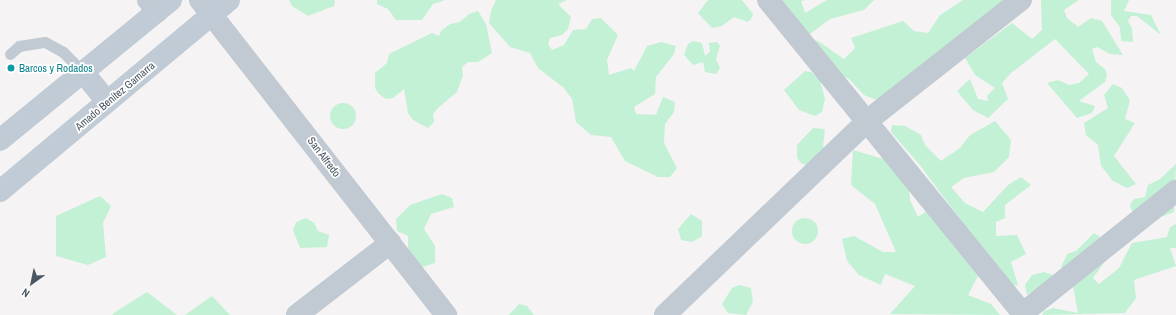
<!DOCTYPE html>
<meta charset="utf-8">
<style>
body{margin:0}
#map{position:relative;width:1176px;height:315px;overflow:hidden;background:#f5f3f3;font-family:"Archivo Narrow",sans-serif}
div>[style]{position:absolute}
.green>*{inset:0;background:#c3f1d5}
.round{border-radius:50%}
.lane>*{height:11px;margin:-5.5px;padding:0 5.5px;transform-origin:5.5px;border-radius:5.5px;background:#c1cad2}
.street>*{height:22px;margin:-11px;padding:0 11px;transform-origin:11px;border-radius:11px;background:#c1cad2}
.secondary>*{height:22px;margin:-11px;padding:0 11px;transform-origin:11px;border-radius:11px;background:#c1cbd6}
.dots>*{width:11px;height:11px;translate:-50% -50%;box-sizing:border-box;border:2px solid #fff;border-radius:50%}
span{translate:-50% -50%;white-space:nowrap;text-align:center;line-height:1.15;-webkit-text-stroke:3.5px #fff;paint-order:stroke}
.culture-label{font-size:11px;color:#0d838f}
.left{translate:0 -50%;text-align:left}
.street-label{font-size:11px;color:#4a5661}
.north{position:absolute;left:12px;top:263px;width:40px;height:40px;-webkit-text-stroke:3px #fff;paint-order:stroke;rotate:213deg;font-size:11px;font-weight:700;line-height:16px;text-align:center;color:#4a5661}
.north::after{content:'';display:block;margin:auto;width:14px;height:18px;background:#4a5661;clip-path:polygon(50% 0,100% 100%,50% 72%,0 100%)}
</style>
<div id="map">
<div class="green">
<i style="clip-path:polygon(289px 0,335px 0,334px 6px,308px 16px,292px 6px)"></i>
<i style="clip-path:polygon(377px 0,445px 0,433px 4px,422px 20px,396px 20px,388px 9px,377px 4px)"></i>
<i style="clip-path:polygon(496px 0,567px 0,558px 4px,571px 17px,568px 29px,562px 35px,550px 38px,548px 44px,552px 50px,564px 45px,573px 30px,586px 29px,592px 19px,601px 18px,618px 35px,607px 60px,609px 75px,631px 68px,634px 71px,647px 46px,661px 42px,676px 46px,674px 54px,656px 77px,655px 94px,634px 107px,636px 114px,656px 115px,663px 97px,675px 102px,674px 112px,665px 124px,664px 143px,677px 168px,670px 177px,658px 177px,625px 161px,611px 137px,591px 135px,576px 122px,572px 99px,564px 88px,538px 68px,530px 53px,510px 47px,489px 23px,491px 11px)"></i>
<i style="clip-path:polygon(708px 0,742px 0,753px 14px,751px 19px,748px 22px,734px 17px,722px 26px,712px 28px,698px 13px)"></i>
<i style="clip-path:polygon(777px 0,806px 0,801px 1px,805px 13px,827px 0,874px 0,864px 10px,830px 19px,810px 34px,800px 30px)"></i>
<i style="clip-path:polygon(963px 0,1011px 0,879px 101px,864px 95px,848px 78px,826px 74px,811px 40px,818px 41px,844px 59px,855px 48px,851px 38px,903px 21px,914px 31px,928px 33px,940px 15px)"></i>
<i style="clip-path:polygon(1041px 0,1079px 0,1064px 10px,1067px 18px,1078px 27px,1091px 18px,1102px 21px,1123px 55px,1110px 54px,1097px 47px,1092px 49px,1096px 62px,1105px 69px,1107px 75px,1105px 82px,1079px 101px,1095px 106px,1092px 113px,1077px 118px,1047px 83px,1058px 80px,1069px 85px,1079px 83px,1089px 74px,1055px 39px,1011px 73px,1002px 83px,1008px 99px,988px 118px,973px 110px,957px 91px,970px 79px,978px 99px,988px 101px,987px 96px,995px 88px,975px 75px,965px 58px,1012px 23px,1032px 39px,1042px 30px)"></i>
<i style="clip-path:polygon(1111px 0,1129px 0,1124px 11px,1151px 15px,1161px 35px,1137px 16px,1131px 16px,1128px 21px,1132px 28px,1133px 42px,1121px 41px,1120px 27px,1111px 15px)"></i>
<i style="clip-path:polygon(478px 11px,486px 24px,492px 53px,478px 62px,468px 62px,462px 67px,463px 75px,457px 92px,438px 108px,433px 114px,434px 122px,428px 128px,413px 120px,408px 113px,404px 89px,393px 98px,386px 99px,379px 94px,375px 88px,375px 73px,387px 63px,389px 54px,432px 33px,439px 36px,441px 31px,450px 24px,460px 22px,469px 14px)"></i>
<i style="clip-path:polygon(693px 41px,702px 43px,705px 56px,710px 51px,709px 43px,717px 42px,720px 46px,716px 59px,720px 68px,716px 74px,705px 72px,703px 62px,693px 65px,684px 55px,688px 44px)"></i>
<i style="clip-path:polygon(805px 71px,811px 72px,820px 80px,825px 99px,822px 112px,815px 116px,799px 110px,784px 90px)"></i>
<i style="clip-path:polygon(1113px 84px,1122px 88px,1130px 100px,1125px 119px,1135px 123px,1114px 156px,1136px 184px,1127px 188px,1113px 181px,1101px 166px,1098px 145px,1086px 135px,1084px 123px,1108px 108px,1104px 95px)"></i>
<i class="round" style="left:330px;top:103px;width:26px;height:26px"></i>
<i style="clip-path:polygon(995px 121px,1011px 140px,1009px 157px,994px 172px,964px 178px,951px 187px,965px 203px,983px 212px,1008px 185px,1021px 177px,1031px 185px,1005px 205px,1005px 218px,996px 222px,996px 236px,1017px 235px,1026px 254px,1011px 262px,1018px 285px,1010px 286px,919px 164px,891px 132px,892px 125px,905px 126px,921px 135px,925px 145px,941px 161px,960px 148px,970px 135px)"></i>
<i style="clip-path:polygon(813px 128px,825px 129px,823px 147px,834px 147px,820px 171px,801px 163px,797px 158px,797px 145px)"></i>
<i style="clip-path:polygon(853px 150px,907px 166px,910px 200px,918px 217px,937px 204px,980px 272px,968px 295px,991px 304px,1000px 315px,890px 314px,915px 286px,885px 274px,881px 285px,859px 275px,847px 261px,842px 239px,854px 236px,883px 252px,896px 252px,875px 204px,851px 185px)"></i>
<i style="clip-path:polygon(1176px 164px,1174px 212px,1161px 217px,1133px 213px,1130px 205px,1134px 199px,1145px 197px,1148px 185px,1160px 179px)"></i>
<i style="clip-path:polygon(442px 194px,452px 198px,454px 207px,431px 214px,424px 229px,435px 246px,435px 263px,417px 269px,408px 254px,408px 236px,397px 231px,396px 219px,410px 205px)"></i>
<i style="clip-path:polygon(100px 196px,111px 206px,103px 223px,106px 257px,88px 265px,56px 256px,56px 216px)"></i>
<i style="clip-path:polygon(691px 214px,702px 221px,702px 236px,692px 242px,681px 240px,678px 229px)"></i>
<i class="round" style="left:792px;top:218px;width:26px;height:26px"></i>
<i style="clip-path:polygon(306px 218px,314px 223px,318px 231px,329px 235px,327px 247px,300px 248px,293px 230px,296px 222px)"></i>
<i style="clip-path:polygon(1176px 224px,1176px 248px,1170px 248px,1176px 266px,1134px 280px,1136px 298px,1125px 313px,1042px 315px,1044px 311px,1053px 308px,1078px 313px,1072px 281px,1061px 267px,1067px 254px,1076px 251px,1094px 233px,1111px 244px,1108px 257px,1093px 278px,1099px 284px,1119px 268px,1132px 243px,1167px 237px,1170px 227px)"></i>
<i style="clip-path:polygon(1044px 272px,1056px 276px,1027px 295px,1025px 285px,1032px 275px)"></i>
<i style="clip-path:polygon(739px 285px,751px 288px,753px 302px,746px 315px,728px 313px,722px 304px,732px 288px)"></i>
<i style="clip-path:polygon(147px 292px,177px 315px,112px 315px,115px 312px)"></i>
<i style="clip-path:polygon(212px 296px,230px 315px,185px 315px)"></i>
<i style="clip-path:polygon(519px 304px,527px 306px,534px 315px,509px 315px)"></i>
</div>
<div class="lane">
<i style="left:10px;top:54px;width:12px;rotate:-42deg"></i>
<i style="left:19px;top:46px;width:26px;rotate:-9deg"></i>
<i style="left:45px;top:42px;width:21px;rotate:29deg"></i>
<i style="left:63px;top:52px;width:28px;rotate:45deg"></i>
</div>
<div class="street">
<i style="left:148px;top:0;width:15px;rotate:53deg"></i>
<i style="left:200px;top:0;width:400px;rotate:52deg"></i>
<i style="left:768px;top:0;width:406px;rotate:50.9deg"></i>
<i style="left:1023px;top:313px;width:196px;rotate:-38.6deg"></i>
<i style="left:297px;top:315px;width:118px;rotate:-37.7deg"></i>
<i style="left:665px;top:315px;width:280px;rotate:-43.8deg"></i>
<i style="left:867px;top:121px;width:196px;rotate:-38.2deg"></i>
</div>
<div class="secondary">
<i style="left:83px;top:72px;width:38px;rotate:51deg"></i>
<i style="left:0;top:140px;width:221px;rotate:-39.3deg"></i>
<i style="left:0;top:191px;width:298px;rotate:-39.8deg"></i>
</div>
<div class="dots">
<i style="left:11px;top:68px;background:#0f9aa8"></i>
</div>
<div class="culture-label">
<span class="left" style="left:19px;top:68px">Barcos y Rodados</span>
</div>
<div class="street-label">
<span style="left:115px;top:96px;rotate:-40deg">Amado Benítez Gamarra</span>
<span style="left:324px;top:157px;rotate:53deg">San Alfredo</span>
</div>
<div class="north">N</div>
</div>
